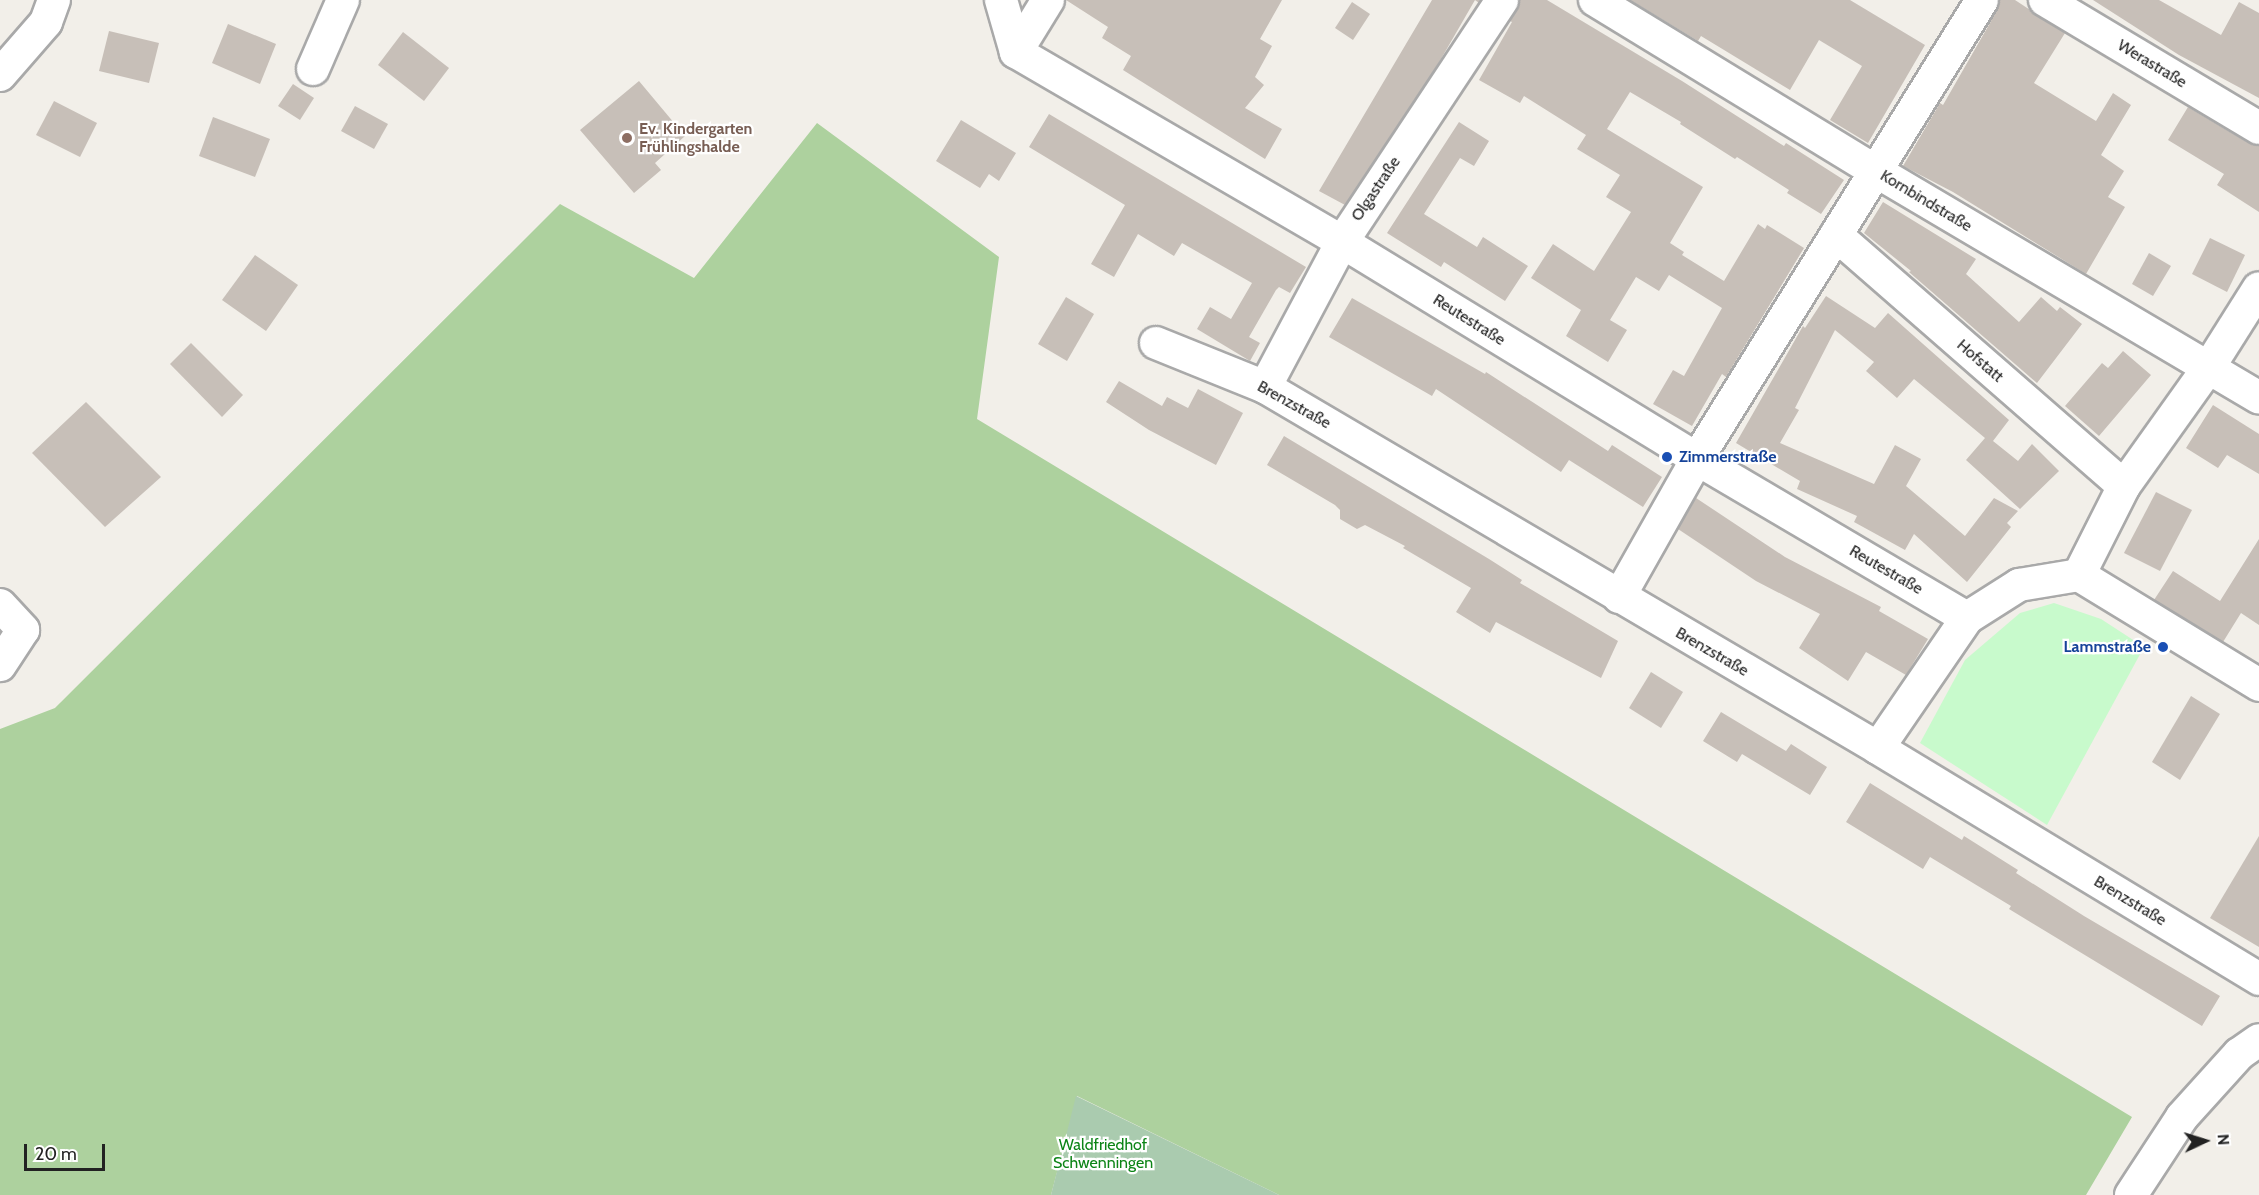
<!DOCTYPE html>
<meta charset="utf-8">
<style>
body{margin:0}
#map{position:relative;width:2259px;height:1195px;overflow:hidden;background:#f2efe9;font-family:Cabin,sans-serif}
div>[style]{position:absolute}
.forest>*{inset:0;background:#add19e}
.cemetery>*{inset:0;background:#aacbaf}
.park>*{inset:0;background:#c8facc}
.building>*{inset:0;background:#c7bfb8}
.roads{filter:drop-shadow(2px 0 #a9a9a9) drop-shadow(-2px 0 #a9a9a9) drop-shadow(0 2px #a9a9a9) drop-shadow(0 -2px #a9a9a9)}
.minor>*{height:32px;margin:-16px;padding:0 16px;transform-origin:16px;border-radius:16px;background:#fff}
.dots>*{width:16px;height:16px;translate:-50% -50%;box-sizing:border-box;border:3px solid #fff;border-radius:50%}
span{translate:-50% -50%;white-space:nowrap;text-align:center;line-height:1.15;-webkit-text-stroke:4.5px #fff;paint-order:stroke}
.street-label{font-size:16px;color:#222}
.education-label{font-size:16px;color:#785e54;font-weight:700}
.left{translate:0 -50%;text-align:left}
.transit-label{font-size:16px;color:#164399;font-weight:700}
.right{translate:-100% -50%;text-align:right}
.park-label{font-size:16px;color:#0c8416}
.north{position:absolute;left:2175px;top:1111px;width:60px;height:60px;-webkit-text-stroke:4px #fff;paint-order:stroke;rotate:86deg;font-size:16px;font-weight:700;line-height:24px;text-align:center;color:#222}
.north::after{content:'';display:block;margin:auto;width:21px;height:27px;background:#222;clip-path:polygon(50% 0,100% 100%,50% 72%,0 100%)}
.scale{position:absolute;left:24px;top:1144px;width:81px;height:27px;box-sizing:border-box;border:3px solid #222;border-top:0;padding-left:8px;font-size:18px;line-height:21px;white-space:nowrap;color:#222;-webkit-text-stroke:4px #fff;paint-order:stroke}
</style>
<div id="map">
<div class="forest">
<i style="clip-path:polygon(817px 123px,999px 257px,977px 419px,2132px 1117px,2086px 1195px,1279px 1195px,1077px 1096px,1051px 1195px,0 1195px,0 729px,55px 708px,560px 204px,694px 278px)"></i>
</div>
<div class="cemetery">
<i style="clip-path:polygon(1076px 1096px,1279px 1195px,1051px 1195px)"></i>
</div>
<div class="park">
<i style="clip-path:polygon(2054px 603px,2101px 619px,2144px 647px,2047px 825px,1920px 743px,1965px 660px,2020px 613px)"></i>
</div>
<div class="building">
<i style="clip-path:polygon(1066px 0,1282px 0,1260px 39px,1272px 46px,1255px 77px,1264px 85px,1245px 108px,1282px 129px,1265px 159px,1123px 70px,1131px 56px,1102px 38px,1108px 27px)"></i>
<i style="clip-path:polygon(1432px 0,1480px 0,1479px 3px,1475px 0,1434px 71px,1345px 205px,1319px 191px)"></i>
<i style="clip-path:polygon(1520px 0,1547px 0,1682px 81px,1784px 146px,1786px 143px,1844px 180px,1821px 214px,1787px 193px,1789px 190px,1737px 157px,1735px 159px,1680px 124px,1681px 122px,1630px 92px,1607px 129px,1703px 187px,1670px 243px,1684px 252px,1682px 255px,1724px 281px,1758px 224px,1765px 229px,1767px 225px,1804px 248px,1726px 377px,1722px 374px,1692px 426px,1653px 404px,1673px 370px,1684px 376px,1722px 308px,1669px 275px,1659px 291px,1636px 277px,1610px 320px,1627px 330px,1608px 362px,1566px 336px,1581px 310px,1531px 278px,1553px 244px,1594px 271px,1631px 212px,1606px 197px,1620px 175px,1577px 149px,1586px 135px,1524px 96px,1520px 103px,1479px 80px,1512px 22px,1510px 21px)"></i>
<i style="clip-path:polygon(1630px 0,1850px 0,1925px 45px,1868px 143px,1830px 120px,1862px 66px,1819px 40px,1790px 90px,1701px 36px,1698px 41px)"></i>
<i style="clip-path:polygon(2000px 0,2015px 0,2065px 33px,2034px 83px,2096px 121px,2113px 93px,2131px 105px,2101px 155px,2124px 171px,2108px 197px,2125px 207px,2086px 274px,1953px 192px,1903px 166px,1940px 103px,1943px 105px,1990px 23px)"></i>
<i style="clip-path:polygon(2093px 0,2159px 0,2221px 35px,2239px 2px,2259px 13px,2259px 98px,2179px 55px)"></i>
<i style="clip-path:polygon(1352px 2px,1370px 14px,1353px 40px,1335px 28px)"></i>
<i style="clip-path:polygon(228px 24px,276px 44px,260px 84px,212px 63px)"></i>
<i style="clip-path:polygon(109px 31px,159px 43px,149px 83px,99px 71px)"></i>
<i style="clip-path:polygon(403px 32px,449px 68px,424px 101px,378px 65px)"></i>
<i style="clip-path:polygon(639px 81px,685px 136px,655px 163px,661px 170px,634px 193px,580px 130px)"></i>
<i style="clip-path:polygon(293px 84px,314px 98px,300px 120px,278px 106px)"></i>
<i style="clip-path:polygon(54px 101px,97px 123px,80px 157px,36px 135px)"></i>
<i style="clip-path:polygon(355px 106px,388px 124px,374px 149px,341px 131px)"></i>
<i style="clip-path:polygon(2188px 107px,2245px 141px,2259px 146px,2259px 212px,2217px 185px,2224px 174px,2168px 140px)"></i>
<i style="clip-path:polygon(1049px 114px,1306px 267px,1290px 293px,1279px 287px,1276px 290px,1249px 337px,1260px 343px,1250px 361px,1197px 329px,1210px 307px,1231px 319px,1252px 283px,1182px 243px,1174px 256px,1138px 234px,1114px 277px,1091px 264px,1125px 205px,1029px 147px)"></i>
<i style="clip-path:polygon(213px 117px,270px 139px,255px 177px,199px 156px)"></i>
<i style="clip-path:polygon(961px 120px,1016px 153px,999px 181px,989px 174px,980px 188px,936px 161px)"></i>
<i style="clip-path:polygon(1459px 122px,1489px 141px,1474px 166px,1460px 158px,1424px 214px,1477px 247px,1483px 237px,1528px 266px,1505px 301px,1444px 262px,1441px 267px,1387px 233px)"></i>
<i style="clip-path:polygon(1883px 202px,1976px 259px,1966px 274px,2019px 322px,2041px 297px,2057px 311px,2060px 307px,2082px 324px,2037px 383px,1909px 272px,1911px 271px,1864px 233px)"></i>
<i style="clip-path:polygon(2210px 238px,2245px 255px,2227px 292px,2192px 274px)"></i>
<i style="clip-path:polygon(2149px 253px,2171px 266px,2153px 296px,2132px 284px)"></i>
<i style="clip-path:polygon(255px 255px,298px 285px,266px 331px,222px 300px)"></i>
<i style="clip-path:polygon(1826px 296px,1875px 328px,1888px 313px,2009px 420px,1993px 441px,2018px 461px,2032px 444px,2059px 471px,2020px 509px,1966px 460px,1985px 438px,1914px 379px,1897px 398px,1866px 371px,1874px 362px,1835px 330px,1795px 408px,1799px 410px,1780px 443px,1874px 484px,1895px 445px,1921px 459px,1906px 486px,1965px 536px,1994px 498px,2018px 511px,2007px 523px,2011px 527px,1967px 582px,1914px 534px,1905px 550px,1854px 522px,1857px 516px,1797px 489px,1800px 481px,1736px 443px,1803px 326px,1805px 328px)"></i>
<i style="clip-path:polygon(1066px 297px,1094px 314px,1067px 361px,1038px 344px)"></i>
<i style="clip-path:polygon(1352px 298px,1485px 374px,1486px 372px,1608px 451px,1612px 445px,1662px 477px,1643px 507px,1569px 460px,1561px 472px,1436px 389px,1432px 396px,1329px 337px)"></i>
<i style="clip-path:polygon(191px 343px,243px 395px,222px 417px,170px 364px)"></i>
<i style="clip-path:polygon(2123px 351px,2151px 375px,2099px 436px,2065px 406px,2102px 363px,2108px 368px)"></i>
<i style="clip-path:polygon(1119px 381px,1162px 406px,1167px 397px,1188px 408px,1198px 389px,1243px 413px,1216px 465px,1149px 430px,1106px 402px)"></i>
<i style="clip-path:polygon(86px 402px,161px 477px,105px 527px,32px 453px)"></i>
<i style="clip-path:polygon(2213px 405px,2259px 434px,2259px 474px,2227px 455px,2218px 468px,2186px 448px)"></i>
<i style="clip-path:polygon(1284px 436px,1489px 559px,1522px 580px,1520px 583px,1618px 641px,1601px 678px,1496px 622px,1490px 633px,1456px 612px,1471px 588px,1403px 548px,1405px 546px,1365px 525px,1357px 529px,1340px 519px,1340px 510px,1335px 505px,1267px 465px)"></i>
<i style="clip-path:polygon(2156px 492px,2192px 510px,2160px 571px,2124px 553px)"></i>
<i style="clip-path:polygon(1696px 498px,1785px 557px,1881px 607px,1879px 611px,1928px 639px,1906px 675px,1866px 652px,1848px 681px,1799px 648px,1820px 614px,1756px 581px,1678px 529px)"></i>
<i style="clip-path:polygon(2259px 539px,2259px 625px,2241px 613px,2223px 642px,2154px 600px,2173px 571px,2220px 601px)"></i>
<i style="clip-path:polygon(1651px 672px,1683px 692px,1661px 728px,1629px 708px)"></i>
<i style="clip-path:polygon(2191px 696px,2220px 714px,2180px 780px,2152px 762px)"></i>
<i style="clip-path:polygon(1721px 712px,1786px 751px,1791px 744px,1827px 767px,1810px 795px,1742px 754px,1737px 762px,1703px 741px)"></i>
<i style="clip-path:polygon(1870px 783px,1962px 840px,1964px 836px,2018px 870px,2016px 873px,2084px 916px,2220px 996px,2202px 1026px,2009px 909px,2011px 906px,1930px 857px,1923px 869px,1846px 822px)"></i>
<i style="clip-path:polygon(2259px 836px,2259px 947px,2210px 918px)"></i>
</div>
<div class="roads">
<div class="minor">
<i style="left:1001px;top:0;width:54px;rotate:73.9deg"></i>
<i style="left:1016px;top:52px;width:377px;rotate:30.2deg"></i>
<i style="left:1342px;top:242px;width:416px;rotate:31.4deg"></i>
<i style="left:1697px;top:459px;width:313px;rotate:30.5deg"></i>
<i style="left:1595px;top:0;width:327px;rotate:31.4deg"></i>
<i style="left:1874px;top:170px;width:447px;rotate:30.6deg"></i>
<i style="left:2045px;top:0;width:249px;rotate:30.9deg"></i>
<i style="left:1016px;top:52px;width:61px;rotate:-58.4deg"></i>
<i style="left:313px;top:69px;width:75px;rotate:-66.5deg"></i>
<i style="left:0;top:75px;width:70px;rotate:-49deg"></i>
<i style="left:46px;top:22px;width:23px;rotate:-70deg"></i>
<i style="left:1836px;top:235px;width:382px;rotate:41.1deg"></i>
<i style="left:1156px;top:343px;width:118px;rotate:22deg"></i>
<i style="left:1265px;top:387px;width:711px;rotate:30.49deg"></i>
<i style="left:1878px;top:748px;width:446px;rotate:31.2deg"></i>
<i style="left:1265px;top:387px;width:164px;rotate:-62deg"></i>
<i style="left:1342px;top:242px;width:290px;rotate:-56.5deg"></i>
<i style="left:2079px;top:575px;width:100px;rotate:-63.2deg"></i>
<i style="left:2124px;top:486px;width:146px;rotate:-54.5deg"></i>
<i style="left:2209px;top:367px;width:93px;rotate:-57.7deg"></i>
<i style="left:2079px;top:575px;width:211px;rotate:31.4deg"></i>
<i style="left:1619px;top:597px;width:159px;rotate:-60.5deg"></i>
<i style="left:1697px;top:459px;width:540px;rotate:-58.16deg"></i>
<i style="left:0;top:605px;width:34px;rotate:47deg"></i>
<i style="left:23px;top:630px;width:42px;rotate:123.3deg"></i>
<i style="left:1878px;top:748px;width:158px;rotate:-55.6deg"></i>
<i style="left:1967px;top:618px;width:62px;rotate:-32.4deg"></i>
<i style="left:2019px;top:585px;width:61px;rotate:-9.5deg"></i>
<i style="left:2131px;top:1195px;width:93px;rotate:-56.8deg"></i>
<i style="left:2182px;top:1117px;width:85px;rotate:-47.9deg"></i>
<i style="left:2239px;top:1054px;width:24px;rotate:-35deg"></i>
</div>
</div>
<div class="dots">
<i style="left:627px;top:138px;background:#8d6e63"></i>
<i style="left:1667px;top:457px;background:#1a4fb4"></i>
<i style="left:2163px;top:647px;background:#1a4fb4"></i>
</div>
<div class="street-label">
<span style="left:2152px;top:64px;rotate:31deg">Werastraße</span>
<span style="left:1376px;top:189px;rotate:-56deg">Olgastraße</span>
<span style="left:1926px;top:201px;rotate:31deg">Kornbindstraße</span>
<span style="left:1469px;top:320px;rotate:32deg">Reutestraße</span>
<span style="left:1980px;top:361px;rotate:41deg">Hofstatt</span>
<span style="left:1294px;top:405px;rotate:29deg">Brenzstraße</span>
<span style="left:1886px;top:570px;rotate:30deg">Reutestraße</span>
<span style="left:1712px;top:652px;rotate:30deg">Brenzstraße</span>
<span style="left:2130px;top:901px;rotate:31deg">Brenzstraße</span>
</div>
<div class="education-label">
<span class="left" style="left:639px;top:138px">Ev. Kindergarten<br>Frühlingshalde</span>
</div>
<div class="transit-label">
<span class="left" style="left:1679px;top:457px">Zimmerstraße</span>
<span class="right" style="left:2151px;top:647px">Lammstraße</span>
</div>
<div class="park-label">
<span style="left:1103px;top:1154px">Waldfriedhof<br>Schwenningen</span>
</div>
<div class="north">N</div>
<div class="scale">20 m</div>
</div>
